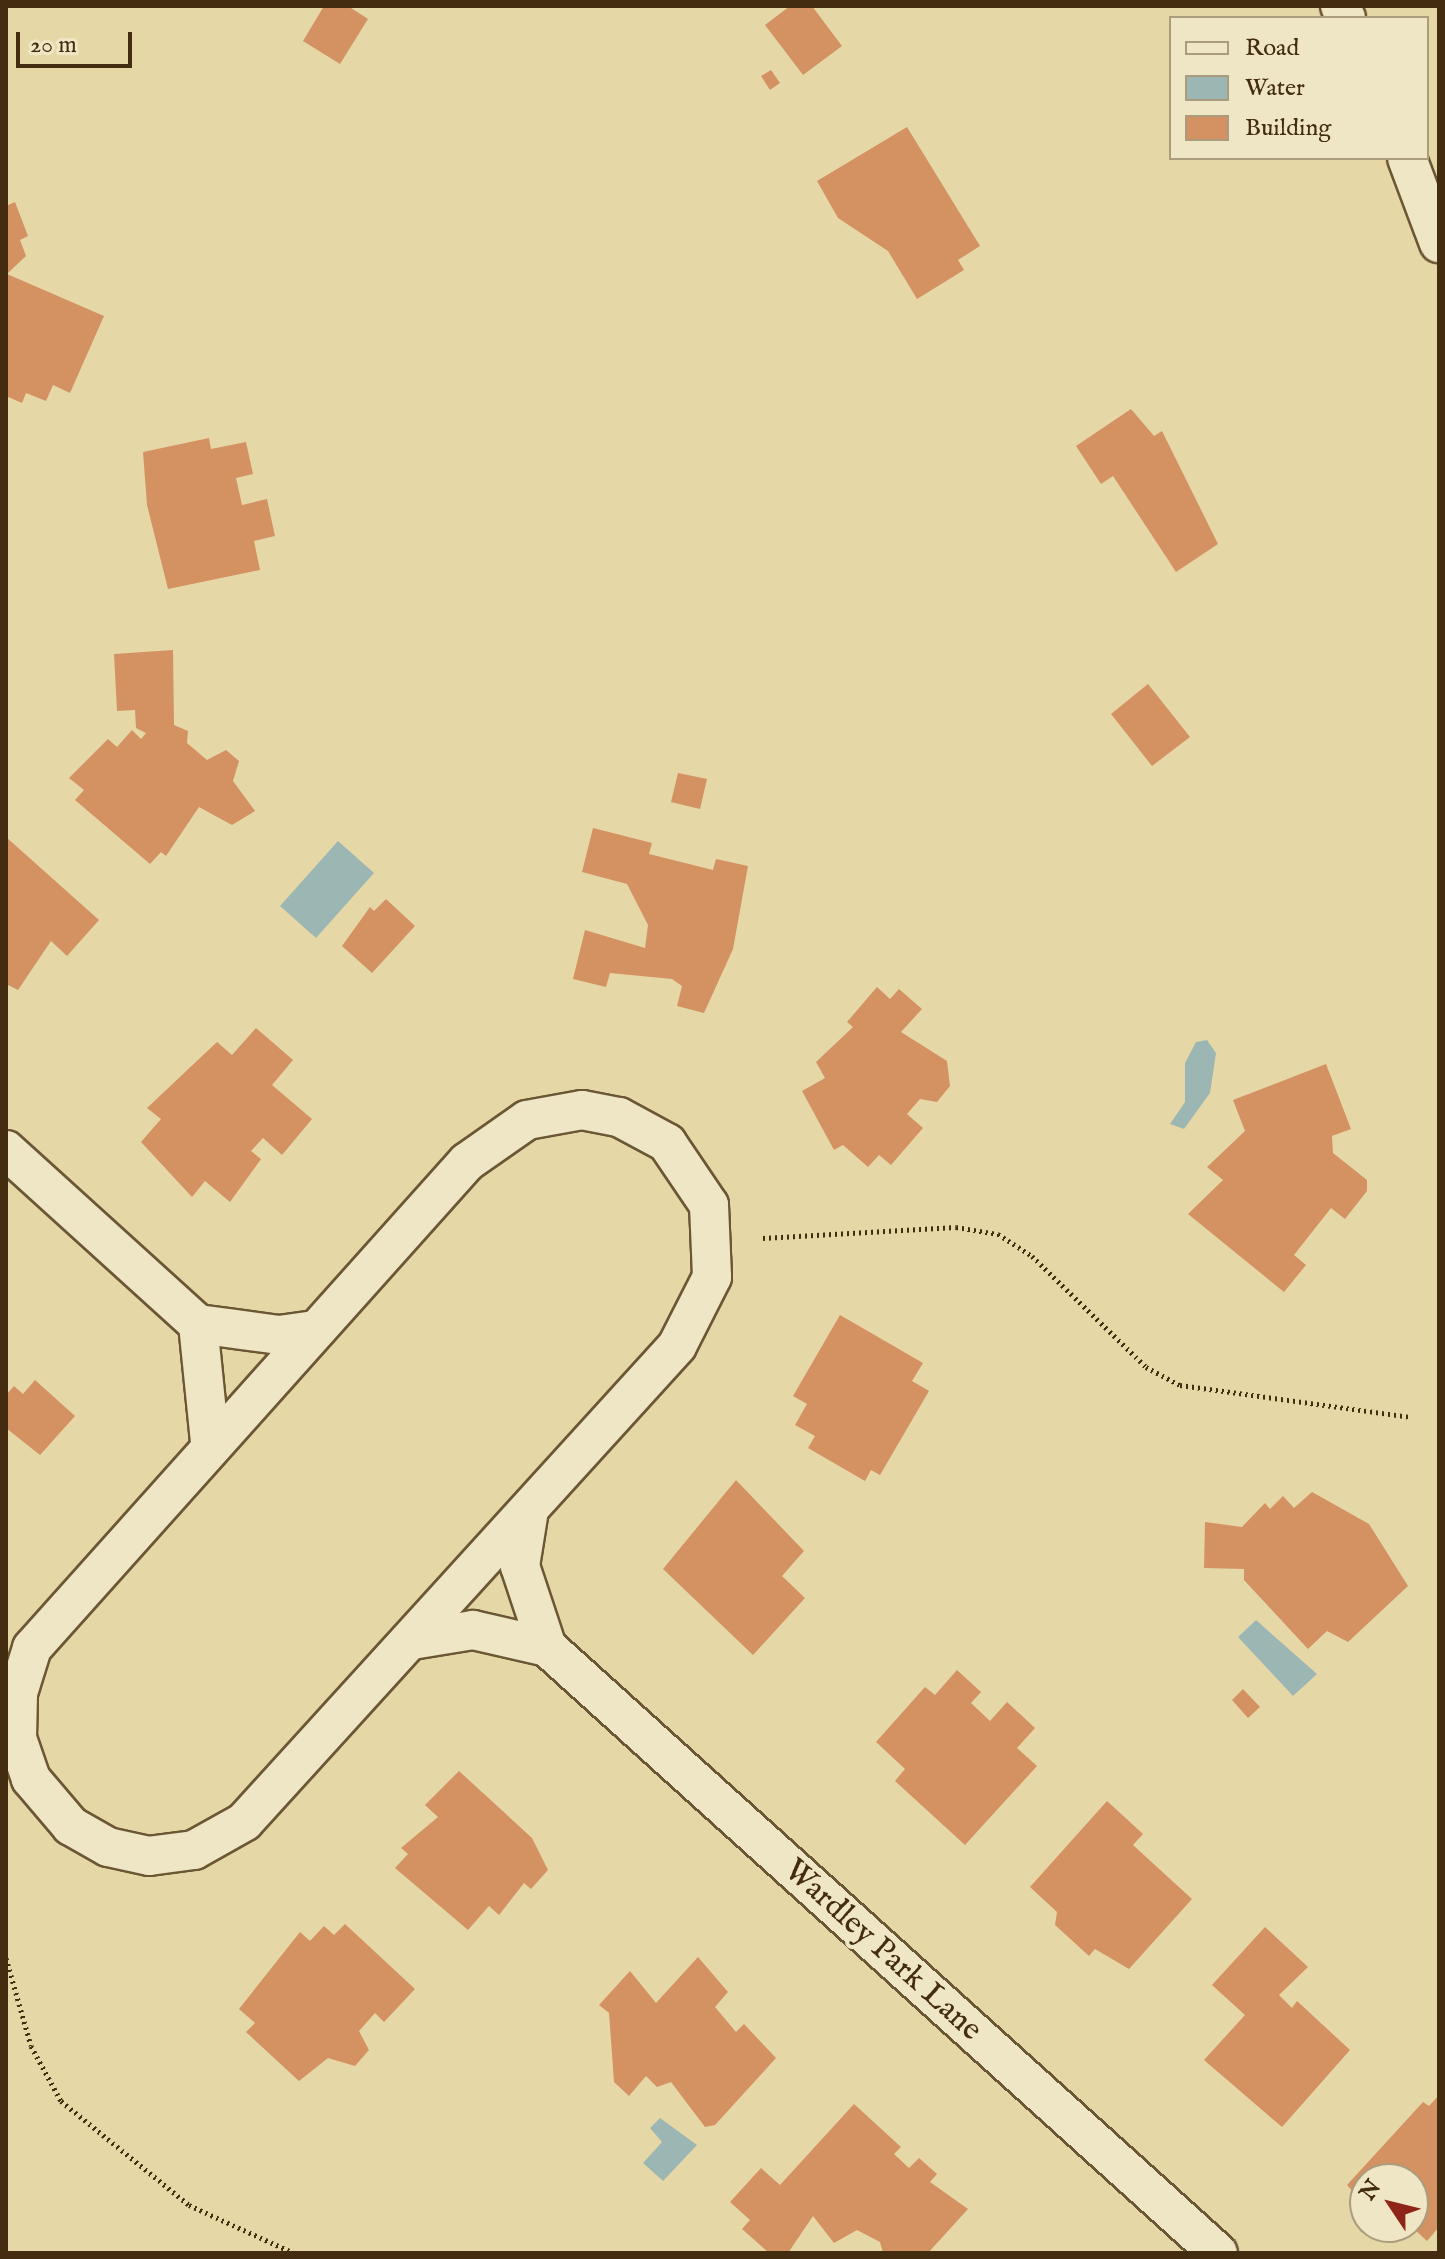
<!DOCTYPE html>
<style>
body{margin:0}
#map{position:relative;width:1445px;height:2259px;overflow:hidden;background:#e6d8a6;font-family:"IM FELL English",serif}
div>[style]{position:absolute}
.water>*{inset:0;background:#9cb7b3}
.building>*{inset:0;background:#d49162}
.path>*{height:5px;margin-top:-2.5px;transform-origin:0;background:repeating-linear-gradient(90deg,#432c0f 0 2px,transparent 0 6px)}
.roads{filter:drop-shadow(2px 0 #6c5735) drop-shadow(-2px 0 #6c5735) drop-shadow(0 2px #6c5735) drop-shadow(0 -2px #6c5735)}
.street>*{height:38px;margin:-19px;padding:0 19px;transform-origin:19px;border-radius:19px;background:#efe6c5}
span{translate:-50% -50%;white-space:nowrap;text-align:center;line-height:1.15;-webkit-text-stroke:8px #efe6c5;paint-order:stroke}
.street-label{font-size:32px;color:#432c0f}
.frame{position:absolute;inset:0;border:8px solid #432c0f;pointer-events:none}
.legend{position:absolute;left:1169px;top:16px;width:260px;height:144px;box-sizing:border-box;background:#efe6c5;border:2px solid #aa9c7c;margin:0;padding:10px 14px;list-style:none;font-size:24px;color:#432c0f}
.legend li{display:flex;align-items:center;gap:16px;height:40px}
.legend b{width:40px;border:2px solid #aa9c7c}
.north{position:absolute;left:1349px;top:2163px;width:80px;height:80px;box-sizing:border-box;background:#efe6c5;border:2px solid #aa9c7c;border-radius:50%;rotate:305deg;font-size:22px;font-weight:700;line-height:32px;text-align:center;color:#432c0f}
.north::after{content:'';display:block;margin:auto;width:28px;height:36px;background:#8f2418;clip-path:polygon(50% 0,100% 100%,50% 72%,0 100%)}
.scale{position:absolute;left:16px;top:32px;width:116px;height:36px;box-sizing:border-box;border:4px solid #432c0f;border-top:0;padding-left:10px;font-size:24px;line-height:28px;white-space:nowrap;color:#432c0f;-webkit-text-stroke:6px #efe6c5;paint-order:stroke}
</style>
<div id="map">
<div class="water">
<i style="clip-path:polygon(338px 841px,374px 873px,316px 938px,280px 906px)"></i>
<i style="clip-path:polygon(1207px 1040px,1216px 1053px,1210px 1093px,1184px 1129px,1170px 1124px,1185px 1102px,1185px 1063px,1196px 1042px)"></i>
<i style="clip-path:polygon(1256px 1620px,1317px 1674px,1293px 1696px,1238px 1637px)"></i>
<i style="clip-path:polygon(660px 2118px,697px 2145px,663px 2181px,643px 2163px,662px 2142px,650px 2128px)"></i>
</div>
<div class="building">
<i style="clip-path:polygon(324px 6px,348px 6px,368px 19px,340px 64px,303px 41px)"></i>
<i style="clip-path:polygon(790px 6px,812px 6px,842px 46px,803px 75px,765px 25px)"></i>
<i style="clip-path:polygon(771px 70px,780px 83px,770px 90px,761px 76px)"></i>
<i style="clip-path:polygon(907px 127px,980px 246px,958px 260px,964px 270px,917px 299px,888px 251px,838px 218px,817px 181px)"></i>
<i style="clip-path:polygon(15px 202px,28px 236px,20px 240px,26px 256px,7px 274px,104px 316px,70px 393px,53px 385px,46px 401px,26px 393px,22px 403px,6px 396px,6px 206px)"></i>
<i style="clip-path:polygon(1131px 409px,1154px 436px,1162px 431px,1218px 544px,1176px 572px,1113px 476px,1101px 484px,1076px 446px)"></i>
<i style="clip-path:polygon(209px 438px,211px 449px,246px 442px,253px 474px,236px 478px,242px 505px,267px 499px,275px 536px,254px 541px,260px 570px,168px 589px,147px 505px,143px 452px)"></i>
<i style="clip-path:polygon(173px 650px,174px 725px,188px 731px,187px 743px,207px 760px,226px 750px,239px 761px,233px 781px,255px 811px,232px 825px,199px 807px,166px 856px,161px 852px,150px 864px,75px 800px,84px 790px,69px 778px,108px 739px,117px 747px,132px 730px,141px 739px,146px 733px,136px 728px,135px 710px,117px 711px,114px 654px)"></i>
<i style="clip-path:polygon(1148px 684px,1190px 737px,1152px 766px,1111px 714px)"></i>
<i style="clip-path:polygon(678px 773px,707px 779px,700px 809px,671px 802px)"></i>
<i style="clip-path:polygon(593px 828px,652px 843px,649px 854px,713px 870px,716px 859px,748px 866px,733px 949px,704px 1013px,677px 1006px,682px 986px,672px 979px,610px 973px,606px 987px,573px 979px,585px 930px,645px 948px,648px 925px,627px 884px,582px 872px)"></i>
<i style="clip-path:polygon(6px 837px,99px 920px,67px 956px,51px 941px,18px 990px,6px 984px)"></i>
<i style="clip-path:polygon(386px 899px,415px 926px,372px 973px,342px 946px,370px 907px,374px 911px)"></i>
<i style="clip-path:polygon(877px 987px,890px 999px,899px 989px,922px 1009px,901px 1032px,947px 1061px,950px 1086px,937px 1102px,920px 1099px,907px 1114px,923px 1128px,891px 1165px,879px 1155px,868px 1167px,843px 1145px,834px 1150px,802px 1091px,825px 1078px,816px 1062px,853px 1027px,847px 1022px)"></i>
<i style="clip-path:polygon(256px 1028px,293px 1060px,272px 1085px,312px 1119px,282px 1155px,263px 1138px,251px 1151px,261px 1159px,230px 1202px,205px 1181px,192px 1197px,141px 1142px,161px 1119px,147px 1108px,217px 1042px,232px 1055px)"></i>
<i style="clip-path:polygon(1326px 1064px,1351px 1129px,1332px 1136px,1333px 1153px,1367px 1180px,1367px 1191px,1345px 1219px,1331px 1208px,1294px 1255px,1306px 1265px,1284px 1292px,1188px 1214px,1223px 1180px,1207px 1167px,1245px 1131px,1233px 1100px)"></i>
<i style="clip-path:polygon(840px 1315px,923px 1363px,912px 1381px,929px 1391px,880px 1475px,871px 1470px,865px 1481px,808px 1448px,815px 1436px,795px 1425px,807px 1404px,793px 1396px)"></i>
<i style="clip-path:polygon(35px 1380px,75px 1416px,40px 1455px,6px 1428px,6px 1395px,14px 1386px,23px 1394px)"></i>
<i style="clip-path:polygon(736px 1480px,804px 1551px,782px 1576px,805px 1598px,753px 1655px,663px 1569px)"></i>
<i style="clip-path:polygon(1312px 1492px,1369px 1524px,1408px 1586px,1348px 1642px,1327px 1631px,1308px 1649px,1244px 1580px,1244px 1569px,1204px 1568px,1205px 1522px,1242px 1527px,1265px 1503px,1270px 1509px,1283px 1496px,1294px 1508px)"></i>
<i style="clip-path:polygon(957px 1670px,981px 1692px,971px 1703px,990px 1721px,1007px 1702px,1035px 1728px,1017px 1748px,1037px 1766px,965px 1845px,895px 1781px,905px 1769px,876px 1742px,925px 1687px,935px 1695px)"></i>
<i style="clip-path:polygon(1243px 1689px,1260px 1707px,1248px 1718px,1232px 1700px)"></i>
<i style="clip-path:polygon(459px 1771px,532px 1838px,548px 1870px,531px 1889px,524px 1883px,499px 1915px,489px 1906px,468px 1930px,395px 1868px,408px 1854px,401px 1848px,438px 1817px,425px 1805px)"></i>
<i style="clip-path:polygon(1107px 1801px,1143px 1834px,1133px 1845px,1192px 1899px,1129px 1969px,1095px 1949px,1089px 1956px,1055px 1925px,1057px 1912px,1030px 1887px)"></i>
<i style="clip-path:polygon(345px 1924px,415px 1989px,384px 2022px,375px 2013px,359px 2031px,369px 2050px,355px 2066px,328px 2058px,299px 2081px,246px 2032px,255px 2023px,239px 2009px,300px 1932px,310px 1941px,324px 1926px,334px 1935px)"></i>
<i style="clip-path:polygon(1265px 1927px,1308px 1967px,1279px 1995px,1292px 2008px,1297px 2001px,1350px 2050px,1282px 2127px,1204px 2060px,1245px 2015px,1212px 1985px)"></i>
<i style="clip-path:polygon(698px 1957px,728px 1992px,715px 2007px,736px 2032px,744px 2024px,776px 2058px,715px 2125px,705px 2127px,671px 2082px,657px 2087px,646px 2076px,629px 2096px,614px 2082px,609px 2013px,599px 2005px,630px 1971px,656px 2003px)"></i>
<i style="clip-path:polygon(1439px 2095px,1439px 2227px,1427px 2241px,1413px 2228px,1413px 2179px,1365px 2179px,1365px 2205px,1347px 2185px,1423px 2102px,1429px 2106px)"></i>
<i style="clip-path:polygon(854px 2104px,901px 2147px,894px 2154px,909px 2168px,919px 2158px,937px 2174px,930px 2182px,968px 2209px,928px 2253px,883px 2253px,880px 2242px,857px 2230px,834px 2243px,813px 2216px,788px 2253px,769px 2253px,742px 2229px,750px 2220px,730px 2202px,761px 2168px,780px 2185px)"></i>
</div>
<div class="path">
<i style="left:763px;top:1238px;width:193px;rotate:-3.3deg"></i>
<i style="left:956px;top:1227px;width:43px;rotate:9.5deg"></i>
<i style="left:998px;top:1234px;width:40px;rotate:32.9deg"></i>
<i style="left:1032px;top:1256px;width:159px;rotate:44.2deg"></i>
<i style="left:1146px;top:1367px;width:38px;rotate:28deg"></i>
<i style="left:1180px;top:1385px;width:232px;rotate:7.9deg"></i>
<i style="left:6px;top:1958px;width:91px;rotate:74.1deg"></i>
<i style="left:31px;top:2046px;width:63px;rotate:61.4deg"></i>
<i style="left:61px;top:2101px;width:165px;rotate:39.1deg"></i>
<i style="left:189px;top:2205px;width:115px;rotate:24.6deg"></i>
</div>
<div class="roads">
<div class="street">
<i style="left:1340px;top:6px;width:13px;rotate:63deg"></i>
<i style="left:1407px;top:158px;width:91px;rotate:69.4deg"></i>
<i style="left:582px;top:1110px;width:38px;rotate:11deg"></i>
<i style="left:619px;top:1117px;width:55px;rotate:28.4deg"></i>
<i style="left:667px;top:1143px;width:75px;rotate:55.9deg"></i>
<i style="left:709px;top:1205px;width:72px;rotate:87.6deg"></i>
<i style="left:712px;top:1277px;width:77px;rotate:116.9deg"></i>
<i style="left:677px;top:1346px;width:643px;rotate:132.29deg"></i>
<i style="left:244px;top:1822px;width:57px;rotate:150.8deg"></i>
<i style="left:194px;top:1850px;width:45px;rotate:172.4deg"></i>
<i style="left:149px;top:1856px;width:42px;rotate:-167.6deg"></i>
<i style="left:108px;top:1847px;width:43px;rotate:-150.4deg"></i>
<i style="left:71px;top:1826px;width:62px;rotate:-130.4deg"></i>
<i style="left:31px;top:1779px;width:43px;rotate:-108.9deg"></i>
<i style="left:17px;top:1738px;width:45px;rotate:-88.7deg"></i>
<i style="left:18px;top:1693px;width:47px;rotate:-72.7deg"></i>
<i style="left:32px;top:1648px;width:652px;rotate:-48.17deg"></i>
<i style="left:467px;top:1162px;width:73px;rotate:-35deg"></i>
<i style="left:527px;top:1120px;width:56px;rotate:-10.3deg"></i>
<i style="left:6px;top:1150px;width:259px;rotate:42.2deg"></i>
<i style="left:198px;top:1324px;width:82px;rotate:7.7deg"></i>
<i style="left:279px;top:1335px;width:36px;rotate:-8deg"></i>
<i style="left:198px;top:1324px;width:120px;rotate:84.2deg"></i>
<i style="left:529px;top:1510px;width:57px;rotate:99.1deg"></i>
<i style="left:520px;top:1566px;width:85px;rotate:71.6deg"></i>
<i style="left:547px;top:1647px;width:904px;rotate:42.09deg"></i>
<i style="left:412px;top:1640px;width:62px;rotate:-9.3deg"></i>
<i style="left:473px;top:1630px;width:76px;rotate:12.9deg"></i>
</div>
</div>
<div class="street-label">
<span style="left:882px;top:1951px;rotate:42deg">Wardley Park Lane</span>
</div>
<div class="frame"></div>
<ul class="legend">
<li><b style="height:10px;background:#efe6c5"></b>Road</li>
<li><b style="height:22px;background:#9cb7b3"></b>Water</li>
<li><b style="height:22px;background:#d49162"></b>Building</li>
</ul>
<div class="north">N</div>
<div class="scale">20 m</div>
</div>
